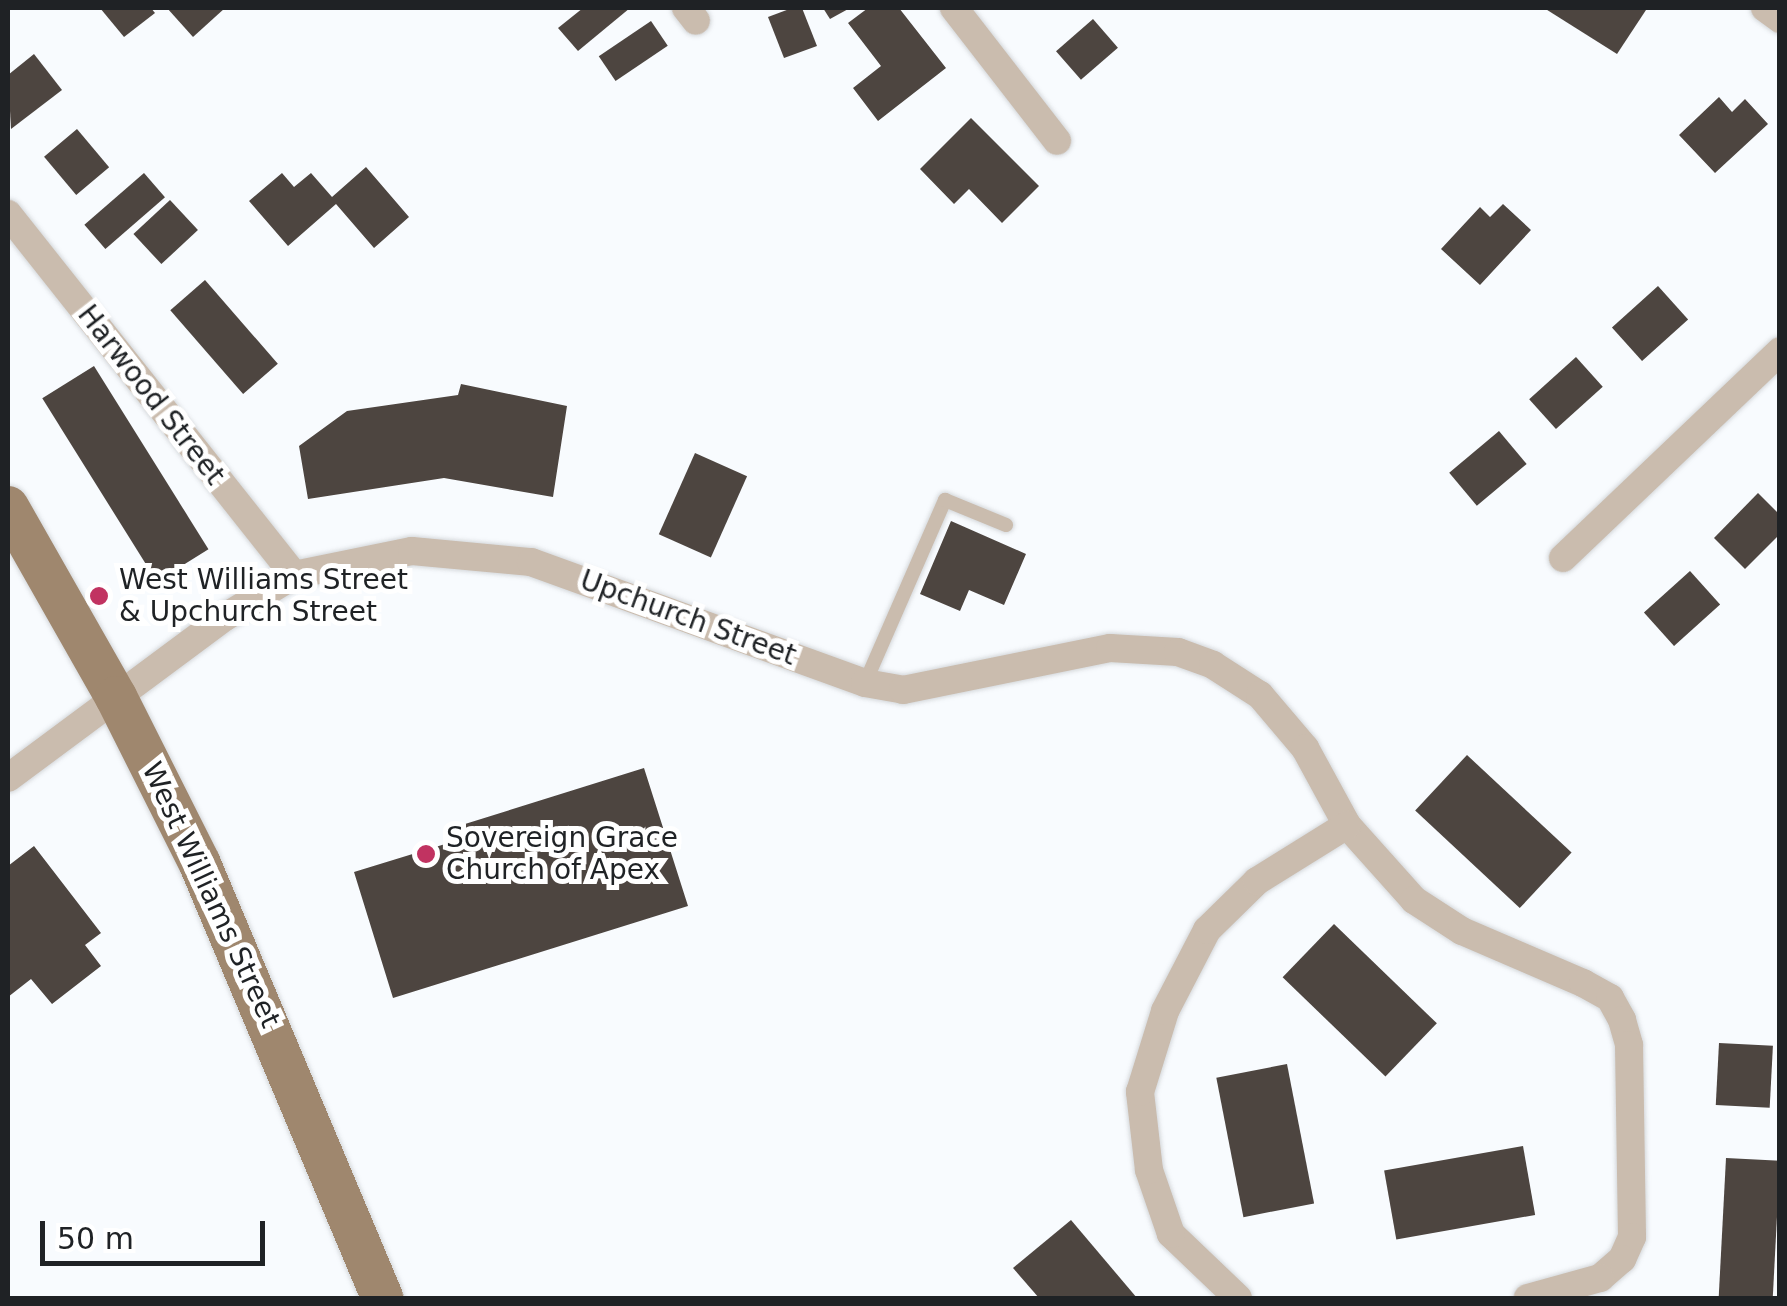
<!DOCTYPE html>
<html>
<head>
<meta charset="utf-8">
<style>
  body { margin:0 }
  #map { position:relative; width:1787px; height:1306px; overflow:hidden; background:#f8fbfe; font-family:"DejaVu Sans",sans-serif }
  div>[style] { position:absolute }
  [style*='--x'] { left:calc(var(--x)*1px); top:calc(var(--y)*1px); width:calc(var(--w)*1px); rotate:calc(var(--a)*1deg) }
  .building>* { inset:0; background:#4d4540; transform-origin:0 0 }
  .roads { filter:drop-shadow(0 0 2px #d5d8db) drop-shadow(0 0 2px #d5d8db) }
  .lane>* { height:14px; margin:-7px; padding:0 7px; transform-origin:7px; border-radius:7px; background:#cabcae }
  .street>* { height:28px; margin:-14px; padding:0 14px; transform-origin:14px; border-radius:14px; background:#cabcae }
  .primary>* { height:42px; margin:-21px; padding:0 21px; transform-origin:21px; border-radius:21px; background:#9f876e }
  .dots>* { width:28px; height:28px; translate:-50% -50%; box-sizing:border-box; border:5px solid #fff; border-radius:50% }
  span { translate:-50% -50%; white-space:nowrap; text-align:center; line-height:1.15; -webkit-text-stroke:10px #fff; paint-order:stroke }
  .street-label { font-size:28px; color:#1f2225 }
  .poi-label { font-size:28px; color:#1f2225 }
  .left { translate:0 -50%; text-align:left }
  .frame { position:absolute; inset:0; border:10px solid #1f2225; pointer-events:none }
  .scale { position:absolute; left:40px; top:1221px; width:225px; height:45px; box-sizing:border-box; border:5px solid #1f2225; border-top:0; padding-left:12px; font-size:30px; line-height:35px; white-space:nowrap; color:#1f2225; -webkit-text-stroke:8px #fff; paint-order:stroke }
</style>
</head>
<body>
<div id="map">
  <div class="building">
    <i style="clip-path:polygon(100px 8px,151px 8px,155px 13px,124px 37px)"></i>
    <i style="clip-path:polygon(167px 8px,225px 8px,193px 37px)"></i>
    <i style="clip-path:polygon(583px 8px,630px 8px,578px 51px,558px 28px)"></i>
    <i style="clip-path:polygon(792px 8px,802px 8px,817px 46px,784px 58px,768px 17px)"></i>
    <i style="clip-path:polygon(823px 8px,850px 8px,830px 19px)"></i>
    <i style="clip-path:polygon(868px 8px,899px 8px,946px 68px,878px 121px,853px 88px,881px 66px,848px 23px)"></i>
    <i style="clip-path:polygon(1544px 8px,1643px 8px,1646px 10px,1617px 54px)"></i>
    <i style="left:1093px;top:19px;width:38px;height:49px;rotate:49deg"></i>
    <i style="left:651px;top:21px;width:30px;height:63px;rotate:56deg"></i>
    <i style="clip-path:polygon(34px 54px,62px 90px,11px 129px,8px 75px)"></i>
    <i style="clip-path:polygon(1719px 97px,1732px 112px,1745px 99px,1768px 124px,1715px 173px,1679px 135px)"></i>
    <i style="clip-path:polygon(971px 118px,1039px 186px,1002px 223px,969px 189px,954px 204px,920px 169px)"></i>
    <i style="left:77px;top:129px;width:50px;height:43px;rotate:50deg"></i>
    <i style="clip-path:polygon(366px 167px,409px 217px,374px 248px,336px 204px,288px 246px,249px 201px,282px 173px,294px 187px,311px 173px,332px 197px)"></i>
    <i style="left:144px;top:173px;width:32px;height:79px;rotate:49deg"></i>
    <i style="left:170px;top:200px;width:41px;height:50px;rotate:47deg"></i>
    <i style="clip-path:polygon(1503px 204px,1531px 230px,1480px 285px,1441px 249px,1480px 207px,1490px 217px)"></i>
    <i style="left:205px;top:280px;width:111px;height:46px;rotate:49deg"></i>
    <i style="left:1658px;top:286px;width:45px;height:62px;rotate:48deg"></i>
    <i style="left:1576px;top:357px;width:40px;height:63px;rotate:48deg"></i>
    <i style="left:94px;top:366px;width:216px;height:61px;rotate:58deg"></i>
    <i style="clip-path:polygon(461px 384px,567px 406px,553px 497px,444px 478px,308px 499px,299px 446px,347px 411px,458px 395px)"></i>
    <i style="left:1499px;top:431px;width:43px;height:65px;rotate:50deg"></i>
    <i style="left:695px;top:453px;width:57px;height:89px;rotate:24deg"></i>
    <i style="clip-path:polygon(1758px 493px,1780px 515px,1780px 534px,1745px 569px,1714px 538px)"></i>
    <i style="clip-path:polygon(951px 521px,1026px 554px,1004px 605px,969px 590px,960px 611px,920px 594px)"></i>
    <i style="left:1690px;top:571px;width:45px;height:62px;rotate:48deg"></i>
    <i style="left:1467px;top:755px;width:143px;height:76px;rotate:43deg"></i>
    <i style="clip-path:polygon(644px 768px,688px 906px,393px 998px,354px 872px,468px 837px,465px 824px)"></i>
    <i style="clip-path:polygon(34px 846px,101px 933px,85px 945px,101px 966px,52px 1004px,31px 979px,8px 997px,8px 866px)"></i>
    <i style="left:1334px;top:924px;width:143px;height:74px;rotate:44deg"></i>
    <i style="left:1719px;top:1043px;width:54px;height:62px;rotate:3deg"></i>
    <i style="left:1287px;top:1064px;width:142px;height:72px;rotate:79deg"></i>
    <i style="left:1523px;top:1146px;width:70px;height:141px;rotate:80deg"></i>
    <i style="left:1726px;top:1158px;width:54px;height:140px;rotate:3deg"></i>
    <i style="clip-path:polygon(1071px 1220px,1137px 1298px,1039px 1298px,1013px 1268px)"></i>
  </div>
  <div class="roads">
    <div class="lane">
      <i style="--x:865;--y:683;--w:200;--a:-66.4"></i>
      <i style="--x:945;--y:500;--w:66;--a:22.3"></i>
    </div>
    <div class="street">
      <i style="--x:686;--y:8;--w:16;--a:52"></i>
      <i style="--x:954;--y:8;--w:168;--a:52.2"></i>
      <i style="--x:1765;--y:8;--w:19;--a:36"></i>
      <i style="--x:8;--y:214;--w:461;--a:51.6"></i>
      <i style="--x:1563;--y:558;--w:300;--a:-43.6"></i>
      <i style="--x:8;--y:778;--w:270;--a:-36.6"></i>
      <i style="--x:225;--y:617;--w:81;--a:-31.3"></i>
      <i style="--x:294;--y:575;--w:120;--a:-11.5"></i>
      <i style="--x:412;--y:551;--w:120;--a:5.3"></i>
      <i style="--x:531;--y:562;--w:355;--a:19.9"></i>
      <i style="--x:865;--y:683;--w:39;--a:10"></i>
      <i style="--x:903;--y:690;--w:211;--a:-11.5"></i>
      <i style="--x:1110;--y:648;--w:68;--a:3.4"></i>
      <i style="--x:1178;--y:652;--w:37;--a:20"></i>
      <i style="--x:1213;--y:665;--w:56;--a:32.6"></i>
      <i style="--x:1260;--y:695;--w:70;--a:49.7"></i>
      <i style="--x:1305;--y:748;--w:88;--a:61.4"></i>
      <i style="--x:1347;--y:825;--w:101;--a:48.2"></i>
      <i style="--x:1414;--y:900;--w:57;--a:32.9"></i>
      <i style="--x:1462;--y:931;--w:132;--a:23.3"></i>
      <i style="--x:1583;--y:983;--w:31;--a:29"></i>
      <i style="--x:1610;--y:998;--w:25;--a:61"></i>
      <i style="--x:1622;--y:1020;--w:26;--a:74"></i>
      <i style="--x:1629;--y:1045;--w:192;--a:89.1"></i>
      <i style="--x:1632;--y:1237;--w:24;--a:114"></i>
      <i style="--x:1622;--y:1259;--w:29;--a:139"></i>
      <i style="--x:1600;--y:1278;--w:75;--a:164.5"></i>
      <i style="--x:1238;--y:1298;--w:93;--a:-136.3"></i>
      <i style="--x:1171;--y:1234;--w:68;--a:-109"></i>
      <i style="--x:1149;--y:1170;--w:79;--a:-96.6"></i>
      <i style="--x:1140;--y:1092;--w:85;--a:-72.8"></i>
      <i style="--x:1165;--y:1011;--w:91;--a:-62.6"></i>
      <i style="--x:1207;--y:930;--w:70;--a:-44.4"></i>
      <i style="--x:1257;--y:881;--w:106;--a:-31.9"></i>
    </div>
    <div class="primary">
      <i style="--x:8;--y:507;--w:219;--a:60.4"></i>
      <i style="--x:116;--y:697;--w:187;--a:63.3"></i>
      <i style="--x:200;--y:864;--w:471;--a:67.2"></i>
    </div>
  </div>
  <div class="dots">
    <i style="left:99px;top:596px;background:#c13361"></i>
    <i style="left:426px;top:854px;background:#c13361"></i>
  </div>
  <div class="street-label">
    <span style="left:151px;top:395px;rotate:52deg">Harwood Street</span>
    <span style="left:688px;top:618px;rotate:20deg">Upchurch Street</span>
    <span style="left:211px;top:895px;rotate:65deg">West Williams Street</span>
  </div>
  <div class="poi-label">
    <span class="left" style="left:119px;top:596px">West Williams Street<br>&amp; Upchurch Street</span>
    <span class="left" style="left:446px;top:854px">Sovereign Grace<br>Church of Apex</span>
  </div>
  <div class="frame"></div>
  <div class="scale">50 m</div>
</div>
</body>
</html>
